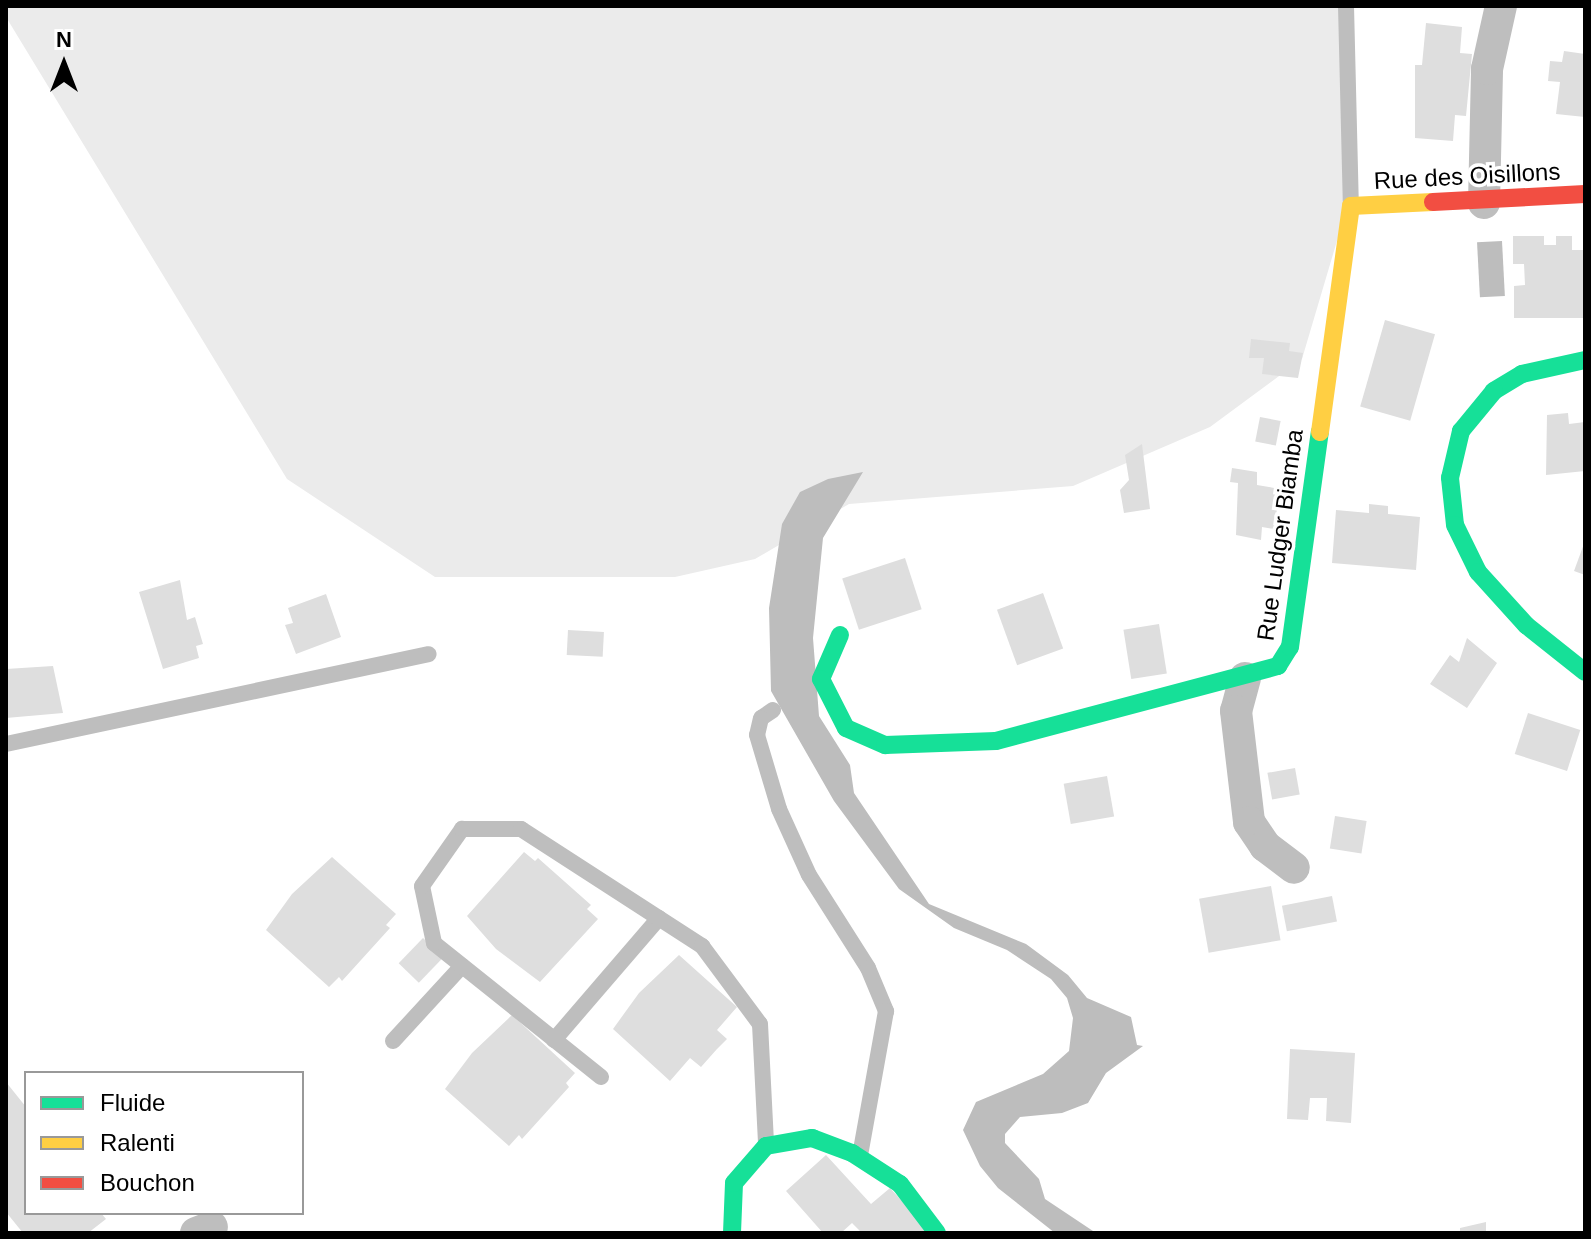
<!DOCTYPE html>
<html>
<head>
<meta charset="utf-8">
<style>
  body { margin:0 }
  #map { position:relative; width:1591px; height:1239px; overflow:hidden; background:#fff; font-family:Helvetica,sans-serif }
  div>[style] { position:absolute }
  [style*='--x'] { left:calc(var(--x)*1px); top:calc(var(--y)*1px); width:calc(var(--w)*1px); rotate:calc(var(--a)*1deg) }
  .green>* { inset:0; background:#ebebeb }
  .water>* { inset:0; background:#bdbdbd; transform-origin:0 0 }
  .building>* { inset:0; background:#dedede; transform-origin:0 0 }
  .lane>* { height:16px; margin:-8px; padding:0 8px; transform-origin:8px; border-radius:8px; background:#bebebe }
  .street>* { height:32px; margin:-16px; padding:0 16px; transform-origin:16px; border-radius:16px; background:#bebebe }
  .fast>* { height:18px; margin:-9px; padding:0 9px; transform-origin:9px; border-radius:9px; background:#16e098 }
  .slow>* { height:18px; margin:-9px; padding:0 9px; transform-origin:9px; border-radius:9px; background:#ffcf43 }
  .jam>* { height:18px; margin:-9px; padding:0 9px; transform-origin:9px; border-radius:9px; background:#f24e42 }
  span { translate:-50% -50%; white-space:nowrap; text-align:center; line-height:1.15; -webkit-text-stroke:7px #fff; paint-order:stroke }
  .street-label { font-size:24px; color:#000 }
  .frame { position:absolute; inset:0; border:8px solid #000; pointer-events:none }
  .legend { position:absolute; left:24px; top:1071px; width:280px; height:144px; box-sizing:border-box; background:#fff; border:2px solid #999; margin:0; padding:10px 14px; list-style:none; font-size:24px; color:#000 }
  .legend li { display:flex; align-items:center; gap:16px; height:40px }
  .legend b { width:40px; border:2px solid #999 }
  .north { position:absolute; left:24px; top:24px; width:80px; height:80px; -webkit-text-stroke:6px #fff; paint-order:stroke; rotate:0deg; font-size:22px; font-weight:700; line-height:32px; text-align:center; color:#000 }
  .north::after { content:''; display:block; margin:auto; width:28px; height:36px; background:#000; clip-path:polygon(50% 0,100% 100%,50% 72%,0 100%) }
</style>
</head>
<body>
<div id="map">
  <div class="green">
    <i style="clip-path:polygon(6px 6px,1345px 6px,1347px 207px,1302px 359px,1210px 427px,1073px 486px,849px 504px,755px 559px,675px 577px,435px 577px,287px 479px,6px 17px)"></i>
  </div>
  <div class="water">
    <i style="left:1502px;top:241px;width:55px;height:25px;rotate:87deg"></i>
    <i style="clip-path:polygon(863px 472px,823px 538px,813px 638px,819px 716px,850px 765px,854px 793px,929px 904px,1026px 944px,1068px 975px,1087px 998px,1131px 1017px,1137px 1045px,1143px 1046px,1106px 1073px,1088px 1103px,1062px 1113px,1020px 1117px,1005px 1134px,1005px 1143px,1039px 1179px,1045px 1199px,1096px 1233px,1055px 1233px,998px 1188px,980px 1166px,963px 1130px,976px 1102px,1043px 1074px,1069px 1051px,1073px 1018px,1067px 998px,1051px 979px,1007px 950px,954px 928px,899px 889px,834px 801px,771px 691px,769px 608px,782px 524px,800px 492px,828px 479px)"></i>
  </div>
  <div class="building">
    <i style="clip-path:polygon(1426px 23px,1462px 27px,1460px 53px,1472px 54px,1466px 116px,1455px 115px,1453px 141px,1415px 138px,1415px 65px,1422px 65px)"></i>
    <i style="clip-path:polygon(1564px 51px,1585px 54px,1585px 117px,1556px 114px,1560px 82px,1548px 81px,1550px 61px,1562px 62px)"></i>
    <i style="clip-path:polygon(1513px 236px,1544px 236px,1544px 245px,1556px 245px,1556px 236px,1572px 236px,1572px 250px,1585px 250px,1584px 318px,1514px 318px,1514px 286px,1525px 285px,1524px 264px,1513px 264px)"></i>
    <i style="left:1385px;top:320px;width:52px;height:90px;rotate:16deg"></i>
    <i style="clip-path:polygon(1251px 339px,1290px 343px,1289px 351px,1303px 353px,1298px 378px,1262px 374px,1264px 358px,1249px 358px)"></i>
    <i style="clip-path:polygon(1568px 413px,1569px 424px,1585px 422px,1585px 471px,1546px 475px,1547px 415px)"></i>
    <i style="left:1260px;top:417px;width:21px;height:25px;rotate:11deg"></i>
    <i style="clip-path:polygon(1142px 444px,1150px 509px,1124px 513px,1120px 490px,1129px 480px,1125px 455px)"></i>
    <i style="clip-path:polygon(1232px 468px,1257px 472px,1257px 485px,1280px 489px,1274px 529px,1262px 527px,1261px 540px,1236px 535px,1238px 483px,1230px 482px)"></i>
    <i style="clip-path:polygon(1369px 504px,1388px 506px,1388px 514px,1420px 517px,1416px 570px,1332px 563px,1336px 510px,1369px 513px)"></i>
    <i style="clip-path:polygon(1585px 541px,1585px 575px,1574px 571px)"></i>
    <i style="left:905px;top:558px;width:54px;height:66px;rotate:72deg"></i>
    <i style="clip-path:polygon(180px 580px,187px 620px,195px 617px,203px 644px,196px 646px,199px 658px,163px 669px,139px 592px)"></i>
    <i style="left:1043px;top:593px;width:59px;height:49px;rotate:70deg"></i>
    <i style="clip-path:polygon(326px 594px,341px 637px,296px 654px,285px 625px,293px 623px,288px 608px)"></i>
    <i style="left:1159px;top:624px;width:50px;height:36px;rotate:81deg"></i>
    <i style="left:568px;top:630px;width:36px;height:25px;rotate:3deg"></i>
    <i style="clip-path:polygon(1467px 638px,1497px 663px,1467px 708px,1430px 684px,1450px 655px,1459px 662px)"></i>
    <i style="clip-path:polygon(53px 666px,63px 713px,6px 718px,6px 669px)"></i>
    <i style="left:1528px;top:713px;width:55px;height:43px;rotate:18deg"></i>
    <i style="left:1295px;top:768px;width:27px;height:28px;rotate:80deg"></i>
    <i style="left:1107px;top:776px;width:41px;height:44px;rotate:80deg"></i>
    <i style="left:1335px;top:816px;width:32px;height:33px;rotate:9deg"></i>
    <i style="clip-path:polygon(524px 852px,535px 861px,538px 858px,591px 905px,587px 909px,598px 919px,540px 982px,496px 949px,467px 916px)"></i>
    <i style="clip-path:polygon(332px 857px,396px 914px,386px 925px,390px 928px,342px 981px,339px 977px,329px 987px,266px 930px,292px 894px)"></i>
    <i style="left:1271px;top:886px;width:55px;height:73px;rotate:80deg"></i>
    <i style="left:1332px;top:896px;width:26px;height:51px;rotate:79deg"></i>
    <i style="left:423px;top:938px;width:28px;height:35px;rotate:44deg"></i>
    <i style="clip-path:polygon(679px 955px,737px 1007px,717px 1030px,727px 1039px,717px 1049px,701px 1067px,690px 1058px,670px 1081px,613px 1029px,639px 993px)"></i>
    <i style="clip-path:polygon(512px 1015px,575px 1073px,566px 1083px,569px 1087px,522px 1139px,519px 1135px,509px 1146px,445px 1089px,472px 1053px)"></i>
    <i style="clip-path:polygon(1290px 1049px,1355px 1053px,1351px 1123px,1326px 1121px,1327px 1098px,1310px 1098px,1308px 1120px,1287px 1119px)"></i>
    <i style="clip-path:polygon(6px 1082px,26px 1107px,26px 1213px,101px 1213px,106px 1219px,88px 1233px,23px 1233px,6px 1212px)"></i>
    <i style="clip-path:polygon(826px 1155px,871px 1204px,890px 1188px,931px 1233px,862px 1233px,852px 1223px,841px 1233px,823px 1233px,786px 1191px)"></i>
    <i style="clip-path:polygon(1486px 1222px,1486px 1233px,1460px 1233px,1460px 1228px)"></i>
  </div>
  <div class="lane">
    <i style="--x:1346;--y:6;--w:198;--a:88.6"></i>
    <i style="--x:773;--y:710;--w:14;--a:146"></i>
    <i style="--x:761;--y:718;--w:17;--a:103"></i>
    <i style="--x:757;--y:735;--w:77;--a:73.4"></i>
    <i style="--x:779;--y:809;--w:72;--a:65.6"></i>
    <i style="--x:809;--y:875;--w:110;--a:57.6"></i>
    <i style="--x:868;--y:968;--w:47;--a:67.3"></i>
    <i style="--x:886;--y:1011;--w:147;--a:100.2"></i>
    <i style="--x:6;--y:744;--w:432;--a:-12"></i>
    <i style="--x:554;--y:1040;--w:161;--a:-49.3"></i>
    <i style="--x:393;--y:1041;--w:102;--a:-47.4"></i>
    <i style="--x:601;--y:1077;--w:214;--a:-141.3"></i>
    <i style="--x:434;--y:943;--w:58;--a:-101.9"></i>
    <i style="--x:422;--y:886;--w:70;--a:-54.9"></i>
    <i style="--x:462;--y:829;--w:59;--a:0"></i>
    <i style="--x:521;--y:829;--w:216;--a:32.9"></i>
    <i style="--x:702;--y:946;--w:97;--a:53.4"></i>
    <i style="--x:760;--y:1024;--w:120;--a:87.1"></i>
  </div>
  <div class="street">
    <i style="--x:1484;--y:203;--w:134;--a:-88.7"></i>
    <i style="--x:1487;--y:69;--w:65;--a:-77.5"></i>
    <i style="--x:1245;--y:678;--w:34;--a:105"></i>
    <i style="--x:1236;--y:711;--w:112;--a:83.3"></i>
    <i style="--x:1249;--y:822;--w:29;--a:56"></i>
    <i style="--x:1265;--y:846;--w:36;--a:37"></i>
    <i style="--x:196;--y:1233;--w:17;--a:-21"></i>
  </div>
  <div class="fast">
    <i style="--x:1585;--y:360;--w:65;--a:167.5"></i>
    <i style="--x:1522;--y:374;--w:33;--a:149"></i>
    <i style="--x:1494;--y:391;--w:52;--a:129.5"></i>
    <i style="--x:1461;--y:431;--w:48;--a:103.2"></i>
    <i style="--x:1450;--y:478;--w:47;--a:83.9"></i>
    <i style="--x:1455;--y:525;--w:52;--a:63.9"></i>
    <i style="--x:1478;--y:572;--w:72;--a:47.8"></i>
    <i style="--x:1526;--y:625;--w:75;--a:38.5"></i>
    <i style="--x:840;--y:635;--w:48;--a:113.4"></i>
    <i style="--x:821;--y:679;--w:55;--a:63"></i>
    <i style="--x:846;--y:728;--w:43;--a:23.6"></i>
    <i style="--x:885;--y:745;--w:111;--a:-2.1"></i>
    <i style="--x:996;--y:741;--w:292;--a:-14.9"></i>
    <i style="--x:1278;--y:666;--w:22;--a:-58"></i>
    <i style="--x:1290;--y:647;--w:217;--a:-82.1"></i>
    <i style="--x:732;--y:1233;--w:50;--a:-87.7"></i>
    <i style="--x:734;--y:1183;--w:49;--a:-49.1"></i>
    <i style="--x:766;--y:1146;--w:47;--a:-9.9"></i>
    <i style="--x:812;--y:1138;--w:43;--a:20.6"></i>
    <i style="--x:852;--y:1153;--w:57;--a:32.9"></i>
    <i style="--x:900;--y:1184;--w:61;--a:52.9"></i>
  </div>
  <div class="slow">
    <i style="--x:1320;--y:432;--w:228;--a:-82.2"></i>
    <i style="--x:1351;--y:206;--w:82;--a:-2.8"></i>
  </div>
  <div class="jam">
    <i style="--x:1433;--y:202;--w:152;--a:-3"></i>
  </div>
  <div class="street-label">
    <span style="left:1467px;top:176px;rotate:-3deg">Rue des Oisillons</span>
    <span style="left:1280px;top:535px;rotate:-82deg">Rue Ludger Biamba</span>
  </div>
  <div class="frame"></div>
  <ul class="legend">
  <li><b style="height:10px;background:#16e098"></b>Fluide</li>
  <li><b style="height:10px;background:#ffcf43"></b>Ralenti</li>
  <li><b style="height:10px;background:#f24e42"></b>Bouchon</li>
  </ul>
  <div class="north">N</div>
</div>
</body>
</html>
